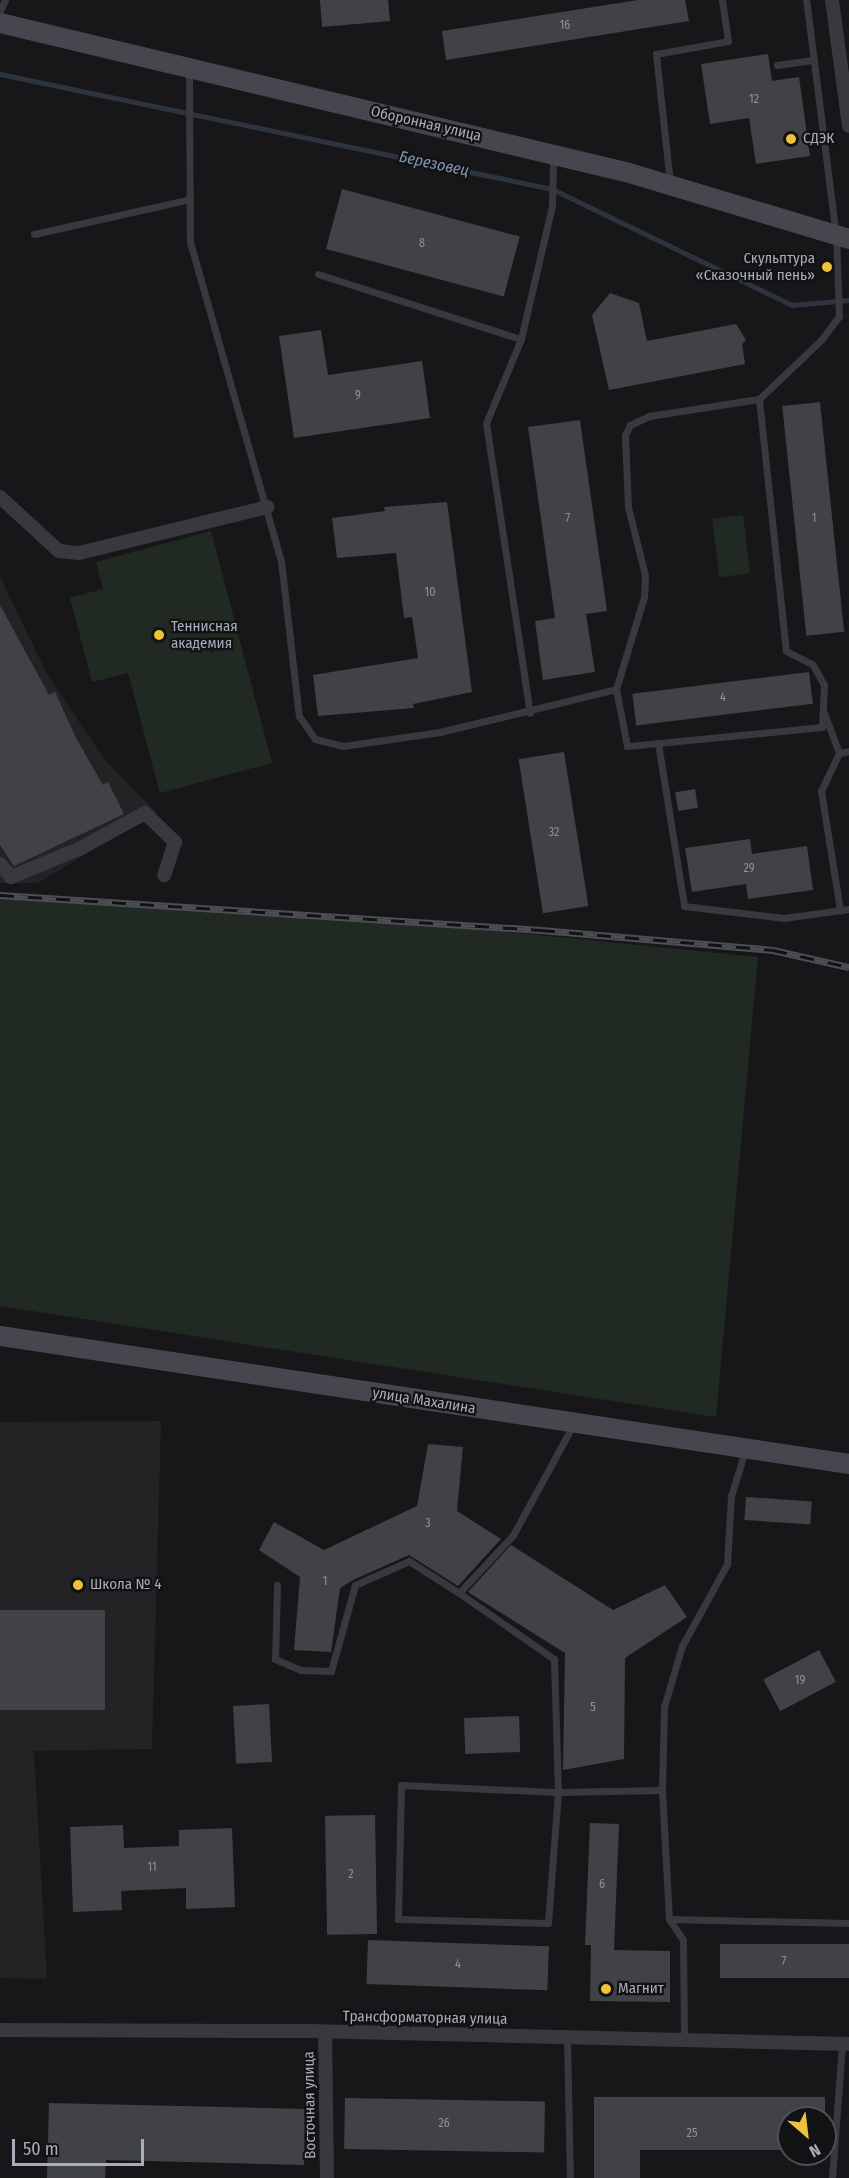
<!DOCTYPE html>
<html>
<head>
<meta charset="utf-8">
<style>
  body { margin:0 }
  #map { position:relative; width:849px; height:2178px; overflow:hidden; background:#171719; font-family:"Fira Sans Condensed",sans-serif }
  div>[style] { position:absolute }
  [style*='--x'] { left:calc(var(--x)*1px); top:calc(var(--y)*1px); width:calc(var(--w)*1px); rotate:calc(var(--a)*1deg) }
  .built>* { inset:0; background:#232326 }
  .green>* { inset:0; background:#212923; transform-origin:0 0 }
  .stream>* { height:5px; margin:-2.5px; padding:0 2.5px; transform-origin:2.5px; border-radius:2.5px; background:#2d343d }
  .building>* { inset:0; background:#414246; transform-origin:0 0 }
  .lane>* { height:7px; margin:-3.5px; padding:0 3.5px; transform-origin:3.5px; border-radius:3.5px; background:#38383e }
  .street>* { height:14px; margin:-7px; padding:0 7px; transform-origin:7px; border-radius:7px; background:#38383e }
  .secondary>* { height:20px; margin:-10px; padding:0 10px; transform-origin:10px; border-radius:10px; background:#46474e }
  .rail>* { height:7px; margin-top:-3.5px; transform-origin:0; background:repeating-linear-gradient(90deg,#121214 0 14px,#4d4e55 0 28px); box-sizing:border-box; border-block:2px solid #4d4e55 }
  .dots>* { width:16px; height:16px; translate:-50% -50%; box-sizing:border-box; border:3px solid #121214; border-radius:50% }
  span { translate:-50% -50%; white-space:nowrap; text-align:center; line-height:1.15; -webkit-text-stroke:4.5px #121214; paint-order:stroke }
  .number-label { font-size:12px; color:#8f929c }
  .number-label span { -webkit-text-stroke-width:0 }
  .street-label { font-size:15px; color:#a9adb8 }
  .poi-label { font-size:15px; color:#a9adb8 }
  .left { translate:0 -50%; text-align:left }
  .right { translate:-100% -50%; text-align:right }
  .water-label { font-size:16px; color:#8197b2; font-style:italic }
  .north { position:absolute; left:777px; top:2106px; width:60px; height:60px; box-sizing:border-box; background:#121214; border:2px solid #4e5056; border-radius:50%; rotate:152deg; font-size:16px; font-weight:700; line-height:24px; text-align:center; color:#a9adb8 }
  .north::after { content:''; display:block; margin:auto; width:21px; height:27px; background:#eec23a; clip-path:polygon(50% 0,100% 100%,50% 72%,0 100%) }
  .scale { position:absolute; left:12px; top:2139px; width:132px; height:27px; box-sizing:border-box; border:3px solid #a9adb8; border-top:0; padding-left:8px; font-size:18px; line-height:21px; white-space:nowrap; color:#a9adb8; -webkit-text-stroke:4px #121214; paint-order:stroke }
</style>
</head>
<body>
<div id="map">
  <div class="built">
    <i style="clip-path:polygon(0 577px,48px 676px,105px 760px,156px 812px,38px 883px,0 883px)"></i>
    <i style="clip-path:polygon(161px 1421px,152px 1749px,34px 1751px,47px 1979px,0 1978px,0 1422px)"></i>
  </div>
  <div class="green">
    <i style="left:743px;top:515px;width:59px;height:31px;rotate:83deg"></i>
    <i style="clip-path:polygon(211px 531px,272px 763px,160px 793px,128px 673px,92px 682px,70px 598px,103px 589px,96px 562px)"></i>
    <i style="clip-path:polygon(0 895px,329px 914px,758px 957px,716px 1417px,0 1306px)"></i>
  </div>
  <div class="stream">
    <i style="--x:0;--y:74;--w:564;--a:11.77"></i>
    <i style="--x:552;--y:189;--w:267;--a:25.8"></i>
    <i style="--x:792;--y:305;--w:57;--a:-5"></i>
  </div>
  <div class="building">
    <i style="clip-path:polygon(320px 0,388px 0,390px 21px,322px 27px)"></i>
    <i style="clip-path:polygon(638px 0,685px 0,689px 21px,446px 60px,442px 31px)"></i>
    <i style="clip-path:polygon(768px 54px,772px 81px,799px 77px,810px 156px,756px 164px,749px 118px,710px 124px,701px 64px)"></i>
    <i style="left:342px;top:189px;width:184px;height:62px;rotate:15deg"></i>
    <i style="clip-path:polygon(610px 293px,639px 303px,647px 341px,736px 324px,746px 340px,742px 344px,745px 364px,609px 390px,592px 315px)"></i>
    <i style="clip-path:polygon(321px 330px,328px 375px,422px 361px,430px 418px,294px 438px,279px 336px)"></i>
    <i style="left:820px;top:402px;width:231px;height:38px;rotate:84deg"></i>
    <i style="clip-path:polygon(580px 420px,607px 611px,586px 614px,595px 672px,543px 680px,535px 621px,555px 618px,528px 427px)"></i>
    <i style="clip-path:polygon(447px 502px,472px 692px,413px 704px,414px 708px,318px 716px,313px 675px,418px 658px,412px 617px,404px 618px,396px 553px,337px 558px,332px 518px,385px 511px,384px 507px)"></i>
    <i style="clip-path:polygon(0 605px,49px 695px,55px 692px,76px 738px,103px 785px,108px 782px,124px 814px,14px 866px,0 845px)"></i>
    <i style="left:809px;top:672px;width:32px;height:178px;rotate:83deg"></i>
    <i style="left:564px;top:752px;width:156px;height:46px;rotate:81deg"></i>
    <i style="left:695px;top:789px;width:19px;height:20px;rotate:81deg"></i>
    <i style="clip-path:polygon(750px 839px,752px 854px,807px 846px,813px 890px,748px 899px,746px 884px,692px 892px,685px 848px)"></i>
    <i style="clip-path:polygon(428px 1444px,463px 1447px,457px 1511px,501px 1539px,458px 1586px,409px 1555px,353px 1580px,340px 1588px,331px 1652px,294px 1650px,300px 1577px,259px 1550px,274px 1522px,324px 1550px,417px 1506px)"></i>
    <i style="left:746px;top:1497px;width:66px;height:23px;rotate:4deg"></i>
    <i style="clip-path:polygon(511px 1545px,613px 1610px,665px 1585px,687px 1617px,625px 1658px,624px 1759px,563px 1770px,565px 1653px,468px 1592px)"></i>
    <i style="left:0;top:1610px;width:105px;height:100px"></i>
    <i style="left:819px;top:1650px;width:36px;height:63px;rotate:62deg"></i>
    <i style="left:269px;top:1704px;width:58px;height:36px;rotate:87deg"></i>
    <i style="left:519px;top:1716px;width:36px;height:55px;rotate:88deg"></i>
    <i style="left:375px;top:1815px;width:119px;height:50px;rotate:89deg"></i>
    <i style="clip-path:polygon(590px 1823px,619px 1824px,614px 1950px,670px 1951px,670px 2002px,590px 2001px,591px 1945px,585px 1945px)"></i>
    <i style="clip-path:polygon(123px 1825px,124px 1848px,179px 1846px,179px 1830px,232px 1828px,235px 1907px,186px 1909px,186px 1888px,121px 1891px,122px 1910px,73px 1912px,70px 1827px)"></i>
    <i style="left:368px;top:1940px;width:181px;height:44px;rotate:2deg"></i>
    <i style="left:849px;top:1944px;width:34px;height:129px;rotate:90deg"></i>
    <i style="clip-path:polygon(594px 2097px,825px 2097px,825px 2118px,789px 2118px,789px 2150px,640px 2150px,640px 2178px,594px 2178px)"></i>
    <i style="left:345px;top:2098px;width:200px;height:51px;rotate:1deg"></i>
    <i style="clip-path:polygon(49px 2103px,305px 2109px,304px 2165px,106px 2160px,105px 2178px,47px 2178px)"></i>
  </div>
  <div class="lane">
    <i style="--x:0;--y:11;--w:12;--a:-66"></i>
    <i style="--x:777;--y:65;--w:36;--a:-8"></i>
    <i style="--x:189;--y:70;--w:172;--a:89.7"></i>
    <i style="--x:190;--y:242;--w:332;--a:74.1"></i>
    <i style="--x:281;--y:561;--w:156;--a:83.4"></i>
    <i style="--x:299;--y:716;--w:28;--a:55"></i>
    <i style="--x:315;--y:739;--w:29;--a:14"></i>
    <i style="--x:343;--y:746;--w:98;--a:-8.2"></i>
    <i style="--x:440;--y:732;--w:181;--a:-13.7"></i>
    <i style="--x:670;--y:183;--w:130;--a:-96.2"></i>
    <i style="--x:656;--y:54;--w:73;--a:-10.2"></i>
    <i style="--x:728;--y:41;--w:41;--a:-98.3"></i>
    <i style="--x:34;--y:234;--w:160;--a:-12.6"></i>
    <i style="--x:318;--y:274;--w:213;--a:17.8"></i>
    <i style="--x:521;--y:339;--w:137;--a:-76.9"></i>
    <i style="--x:552;--y:206;--w:40;--a:-88.6"></i>
    <i style="--x:521;--y:339;--w:91;--a:112.6"></i>
    <i style="--x:486;--y:423;--w:293;--a:81.4"></i>
    <i style="--x:759;--y:399;--w:253;--a:83.9"></i>
    <i style="--x:786;--y:651;--w:30;--a:27"></i>
    <i style="--x:813;--y:665;--w:23;--a:61"></i>
    <i style="--x:824;--y:685;--w:42;--a:92.7"></i>
    <i style="--x:822;--y:727;--w:196;--a:174.4"></i>
    <i style="--x:627;--y:746;--w:58;--a:-100.9"></i>
    <i style="--x:616;--y:689;--w:96;--a:-73.1"></i>
    <i style="--x:644;--y:597;--w:22;--a:-87"></i>
    <i style="--x:645;--y:575;--w:70;--a:-104"></i>
    <i style="--x:628;--y:507;--w:72;--a:-92.4"></i>
    <i style="--x:625;--y:435;--w:11;--a:-63"></i>
    <i style="--x:630;--y:425;--w:21;--a:-25"></i>
    <i style="--x:649;--y:416;--w:111;--a:-8.8"></i>
    <i style="--x:759;--y:399;--w:86;--a:-43.6"></i>
    <i style="--x:821;--y:340;--w:30;--a:-53"></i>
    <i style="--x:839;--y:316;--w:80;--a:-92.1"></i>
    <i style="--x:836;--y:236;--w:238;--a:-97.2"></i>
    <i style="--x:824;--y:713;--w:43;--a:69.4"></i>
    <i style="--x:839;--y:753;--w:10;--a:-11"></i>
    <i style="--x:658;--y:743;--w:165;--a:80.9"></i>
    <i style="--x:684;--y:906;--w:101;--a:6.8"></i>
    <i style="--x:784;--y:918;--w:66;--a:-7.9"></i>
    <i style="--x:839;--y:753;--w:42;--a:115.3"></i>
    <i style="--x:821;--y:791;--w:121;--a:80.9"></i>
    <i style="--x:277;--y:1585;--w:74;--a:91.5"></i>
    <i style="--x:275;--y:1659;--w:28;--a:23"></i>
    <i style="--x:301;--y:1670;--w:30;--a:2"></i>
    <i style="--x:331;--y:1671;--w:89;--a:-74.4"></i>
    <i style="--x:355;--y:1585;--w:59;--a:-24"></i>
    <i style="--x:409;--y:1561;--w:59;--a:32.6"></i>
    <i style="--x:459;--y:1593;--w:79;--a:-47"></i>
    <i style="--x:513;--y:1535;--w:125;--a:-61.4"></i>
    <i style="--x:459;--y:1593;--w:116;--a:34.8"></i>
    <i style="--x:554;--y:1659;--w:133;--a:88.3"></i>
    <i style="--x:558;--y:1792;--w:104;--a:-1.1"></i>
    <i style="--x:662;--y:1790;--w:83;--a:-88.6"></i>
    <i style="--x:664;--y:1707;--w:64;--a:-73.6"></i>
    <i style="--x:682;--y:1646;--w:94;--a:-61.2"></i>
    <i style="--x:727;--y:1564;--w:68;--a:-86.6"></i>
    <i style="--x:731;--y:1496;--w:47;--a:-72.7"></i>
    <i style="--x:401;--y:1785;--w:157;--a:2.6"></i>
    <i style="--x:558;--y:1792;--w:131;--a:94.4"></i>
    <i style="--x:548;--y:1923;--w:150;--a:-178.5"></i>
    <i style="--x:398;--y:1919;--w:134;--a:-88.7"></i>
    <i style="--x:662;--y:1790;--w:129;--a:86.9"></i>
    <i style="--x:669;--y:1919;--w:25;--a:56"></i>
    <i style="--x:683;--y:1940;--w:100;--a:89.4"></i>
    <i style="--x:669;--y:1919;--w:180;--a:1.3"></i>
    <i style="--x:567;--y:2038;--w:140;--a:88.8"></i>
    <i style="--x:832;--y:2178;--w:134;--a:-85.7"></i>
  </div>
  <div class="street">
    <i style="--x:832;--y:0;--w:127;--a:82.3"></i>
    <i style="--x:0;--y:497;--w:80;--a:42.5"></i>
    <i style="--x:59;--y:551;--w:20;--a:6"></i>
    <i style="--x:79;--y:553;--w:194;--a:-13.7"></i>
    <i style="--x:0;--y:864;--w:17;--a:50"></i>
    <i style="--x:11;--y:877;--w:74;--a:-22.4"></i>
    <i style="--x:79;--y:849;--w:75;--a:-28.6"></i>
    <i style="--x:145;--y:813;--w:42;--a:44"></i>
    <i style="--x:175;--y:842;--w:35;--a:108"></i>
    <i style="--x:0;--y:2030;--w:309;--a:0.2"></i>
    <i style="--x:309;--y:2031;--w:540;--a:1.38"></i>
    <i style="--x:325;--y:2032;--w:146;--a:89.2"></i>
  </div>
  <div class="secondary">
    <i style="--x:0;--y:23;--w:643;--a:13.39"></i>
    <i style="--x:626;--y:172;--w:233;--a:16.7"></i>
    <i style="--x:0;--y:1336;--w:859;--a:8.57"></i>
  </div>
  <div class="rail">
    <i style="--x:0;--y:895;--w:542;--a:3.7"></i>
    <i style="--x:541;--y:930;--w:233;--a:4.9"></i>
    <i style="--x:773;--y:950;--w:78;--a:12.6"></i>
  </div>
  <div class="dots">
    <i style="left:791px;top:139px;background:#eec23a"></i>
    <i style="left:827px;top:267px;background:#eec23a"></i>
    <i style="left:159px;top:635px;background:#eec23a"></i>
    <i style="left:78px;top:1585px;background:#eec23a"></i>
    <i style="left:606px;top:1989px;background:#eec23a"></i>
  </div>
  <div class="number-label">
    <span style="left:565px;top:26px">16</span>
    <span style="left:754px;top:100px">12</span>
    <span style="left:422px;top:244px">8</span>
    <span style="left:358px;top:396px">9</span>
    <span style="left:568px;top:519px">7</span>
    <span style="left:814px;top:519px">1</span>
    <span style="left:430px;top:593px">10</span>
    <span style="left:723px;top:698px">4</span>
    <span style="left:554px;top:833px">32</span>
    <span style="left:749px;top:869px">29</span>
    <span style="left:428px;top:1524px">3</span>
    <span style="left:325px;top:1582px">1</span>
    <span style="left:800px;top:1681px">19</span>
    <span style="left:593px;top:1708px">5</span>
    <span style="left:152px;top:1868px">11</span>
    <span style="left:351px;top:1875px">2</span>
    <span style="left:602px;top:1885px">6</span>
    <span style="left:784px;top:1962px">7</span>
    <span style="left:458px;top:1965px">4</span>
    <span style="left:444px;top:2124px">26</span>
    <span style="left:692px;top:2134px">25</span>
  </div>
  <div class="street-label">
    <span style="left:426px;top:124px;rotate:13deg">Оборонная улица</span>
    <span style="left:424px;top:1401px;rotate:9deg">улица Махалина</span>
    <span style="left:425px;top:2018px;rotate:1deg">Трансформаторная улица</span>
    <span style="left:310px;top:2105px;rotate:-91deg">Восточная улица</span>
  </div>
  <div class="poi-label">
    <span class="left" style="left:803px;top:139px">СДЭК</span>
    <span class="right" style="left:815px;top:267px">Скульптура<br>«Сказочный пень»</span>
    <span class="left" style="left:171px;top:635px">Теннисная<br>академия</span>
    <span class="left" style="left:90px;top:1585px">Школа № 4</span>
    <span class="left" style="left:618px;top:1989px">Магнит</span>
  </div>
  <div class="water-label">
    <span style="left:434px;top:164px;rotate:12deg">Березовец</span>
  </div>
  <div class="north">N</div>
  <div class="scale">50 m</div>
</div>
</body>
</html>
